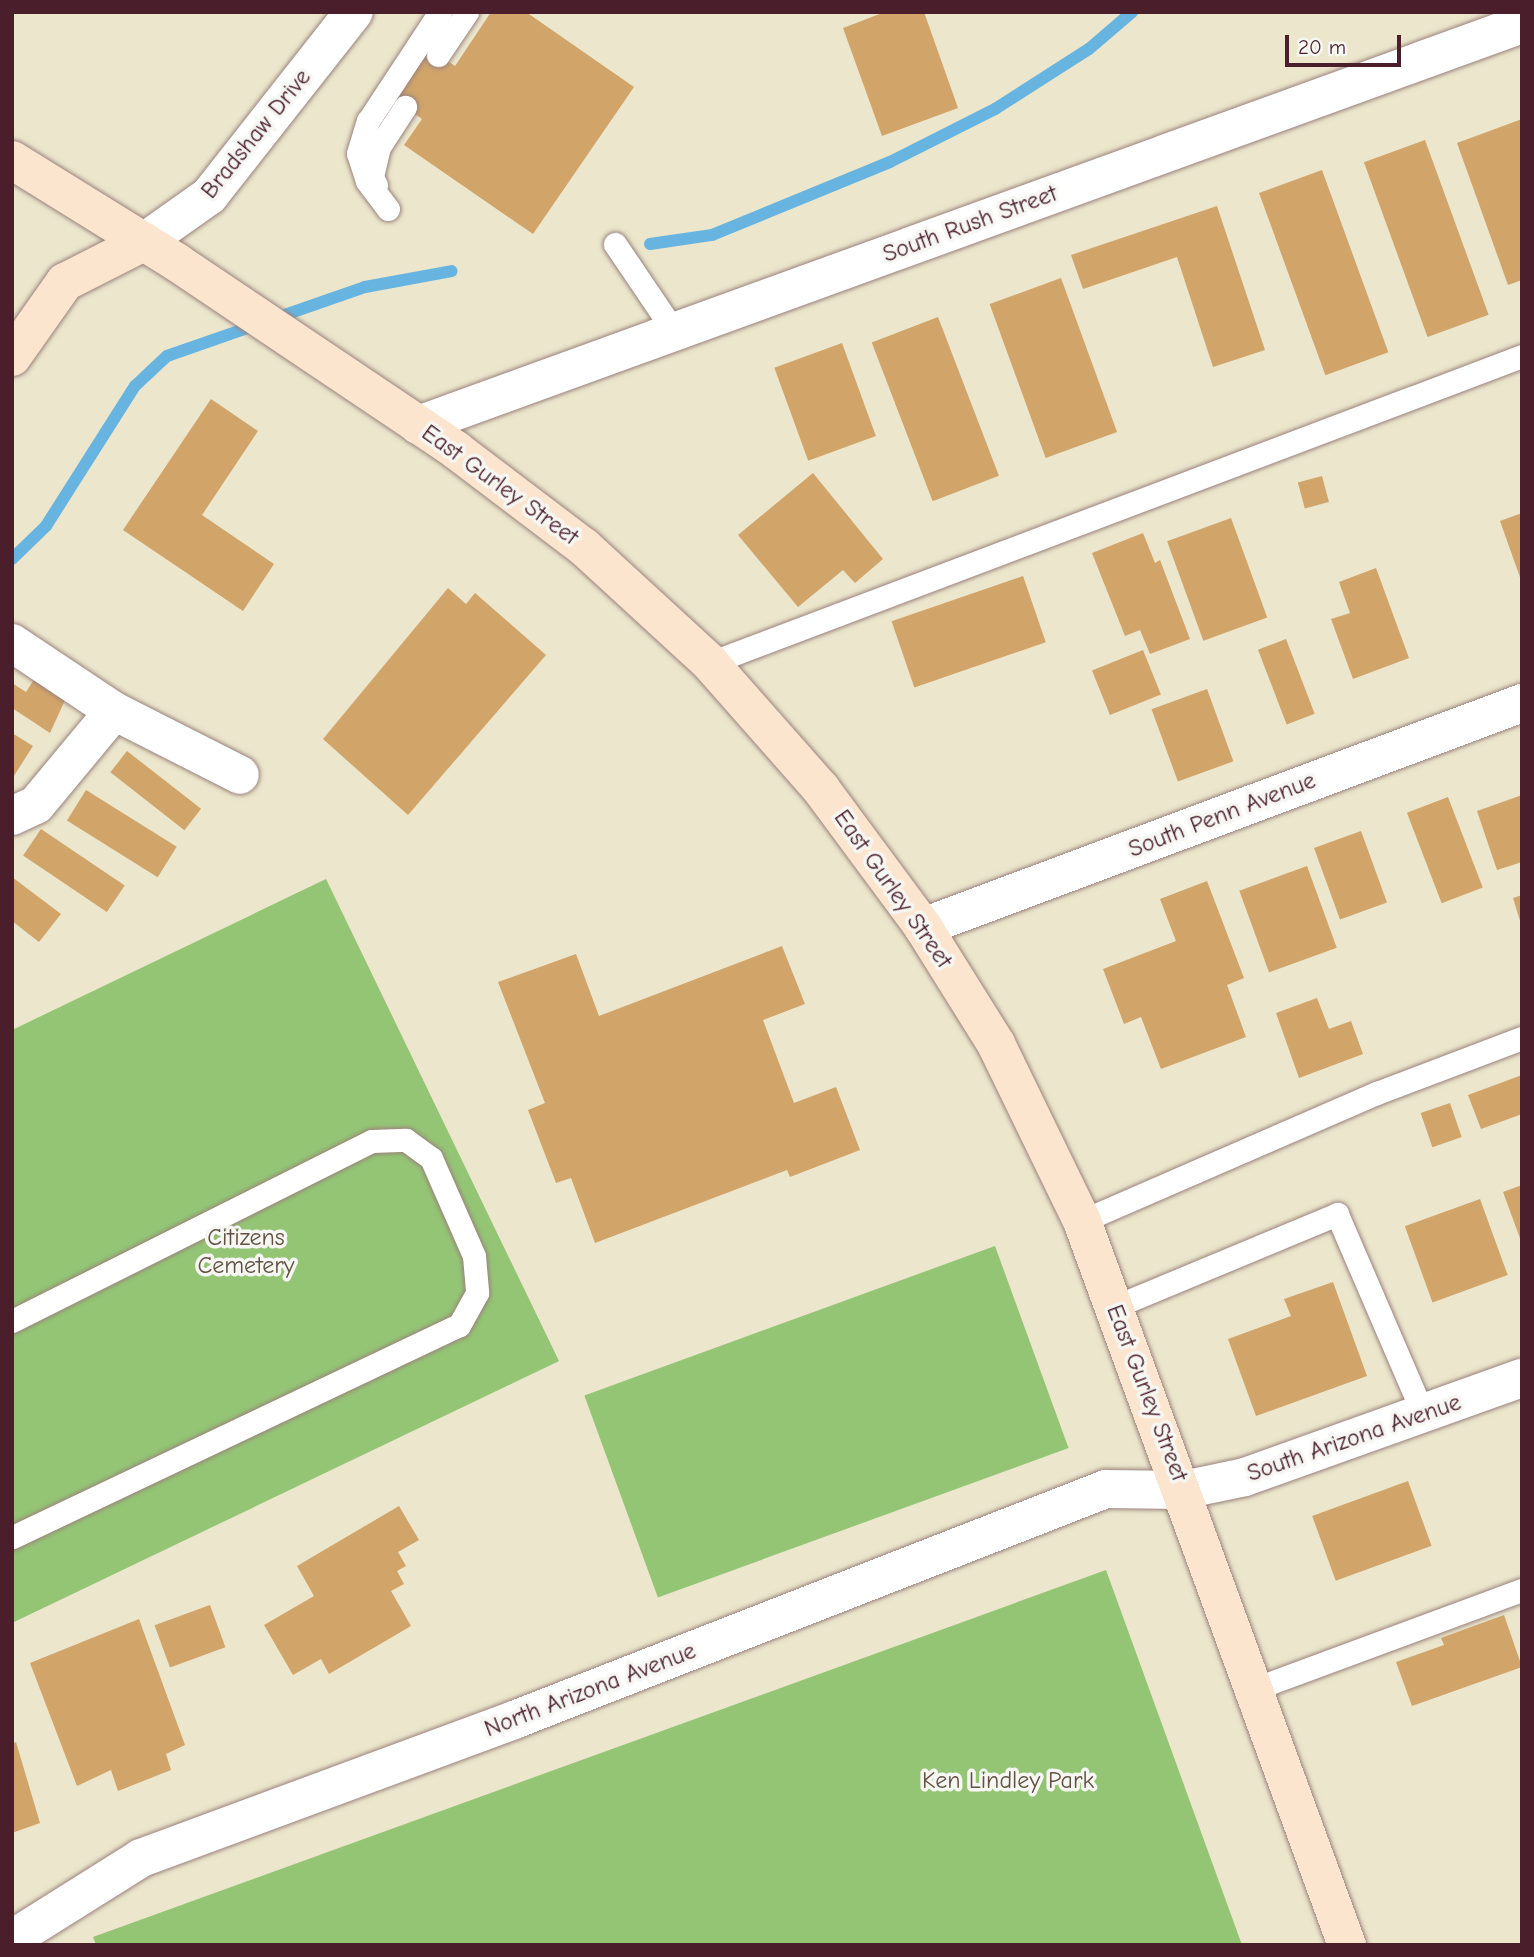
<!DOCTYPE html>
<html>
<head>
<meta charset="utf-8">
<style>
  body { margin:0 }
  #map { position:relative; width:1534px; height:1957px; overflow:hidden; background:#ebe6cc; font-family:"Comic Neue",sans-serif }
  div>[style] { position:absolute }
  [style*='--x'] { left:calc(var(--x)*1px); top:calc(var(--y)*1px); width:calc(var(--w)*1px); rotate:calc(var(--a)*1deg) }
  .green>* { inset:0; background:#94c575; transform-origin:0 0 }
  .stream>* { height:12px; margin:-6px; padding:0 6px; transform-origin:6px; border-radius:6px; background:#67b4e1 }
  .building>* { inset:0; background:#d1a46a; transform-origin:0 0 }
  .roads { filter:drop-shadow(0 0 2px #9a827c) drop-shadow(0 0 2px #9a827c) }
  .lane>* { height:23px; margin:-11.5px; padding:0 11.5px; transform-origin:11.5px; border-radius:11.5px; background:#fff }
  .street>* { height:38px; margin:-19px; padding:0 19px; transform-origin:19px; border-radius:19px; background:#fff }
  .secondary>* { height:38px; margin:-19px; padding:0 19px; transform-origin:19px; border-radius:19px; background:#fce5cf }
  span { translate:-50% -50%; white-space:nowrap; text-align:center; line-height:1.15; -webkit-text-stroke:7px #f6f6f2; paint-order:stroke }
  .street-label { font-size:24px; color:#4a1f2b }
  .park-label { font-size:24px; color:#605141 }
  .frame { position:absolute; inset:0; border:14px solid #4a1f2b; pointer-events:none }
  .scale { position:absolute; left:1285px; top:35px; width:116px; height:32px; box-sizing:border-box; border:4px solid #4a1f2b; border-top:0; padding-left:9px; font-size:21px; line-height:24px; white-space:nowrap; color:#4a1f2b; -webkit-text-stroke:5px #f6f6f2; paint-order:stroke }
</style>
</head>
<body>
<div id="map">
  <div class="green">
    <i style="clip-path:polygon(326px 879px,559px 1361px,12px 1623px,12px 1030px)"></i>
    <i style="left:995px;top:1246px;width:215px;height:437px;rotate:70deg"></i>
    <i style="clip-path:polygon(1106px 1570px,1242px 1945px,96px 1945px,93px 1937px)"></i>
  </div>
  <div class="stream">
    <i style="--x:650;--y:244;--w:63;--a:-8.3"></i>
    <i style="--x:712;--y:235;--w:192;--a:-22.3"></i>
    <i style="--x:890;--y:162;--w:118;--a:-26.8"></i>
    <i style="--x:995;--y:109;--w:112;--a:-32.6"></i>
    <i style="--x:1089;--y:49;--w:57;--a:-40.7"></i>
    <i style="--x:12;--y:559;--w:47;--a:-44.1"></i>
    <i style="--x:46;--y:526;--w:166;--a:-57.6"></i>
    <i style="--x:135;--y:386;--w:44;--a:-43.2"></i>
    <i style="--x:167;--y:356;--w:210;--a:-19.2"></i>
    <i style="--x:365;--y:287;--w:88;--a:-10.4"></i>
  </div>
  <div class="building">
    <i style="clip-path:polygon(491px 12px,526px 12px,634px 87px,533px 234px,404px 145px,422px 119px,379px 89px,414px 38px,455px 66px)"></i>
    <i style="clip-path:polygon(885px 12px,924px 12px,958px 108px,882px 136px,843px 28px)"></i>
    <i style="clip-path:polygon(1522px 119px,1522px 280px,1508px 285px,1457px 143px)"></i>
    <i style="left:1425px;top:140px;width:186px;height:65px;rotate:70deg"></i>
    <i style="left:1322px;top:170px;width:194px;height:67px;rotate:70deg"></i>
    <i style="clip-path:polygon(1217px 206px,1265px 350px,1213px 367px,1177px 257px,1083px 289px,1071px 255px)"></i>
    <i style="left:1061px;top:278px;width:164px;height:76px;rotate:70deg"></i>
    <i style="left:938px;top:317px;width:170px;height:71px;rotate:69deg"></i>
    <i style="left:842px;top:343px;width:99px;height:72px;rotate:70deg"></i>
    <i style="clip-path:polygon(211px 399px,258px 431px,202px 515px,274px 564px,243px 611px,123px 530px)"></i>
    <i style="clip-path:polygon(813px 473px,883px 559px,855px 583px,843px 570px,798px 607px,738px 535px)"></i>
    <i style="left:1322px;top:476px;width:27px;height:25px;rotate:75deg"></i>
    <i style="clip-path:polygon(1522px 513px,1522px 579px,1521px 580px,1500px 521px)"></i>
    <i style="left:1231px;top:518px;width:106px;height:68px;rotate:70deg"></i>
    <i style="clip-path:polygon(1143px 533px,1155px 563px,1160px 560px,1190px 639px,1150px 654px,1140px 630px,1125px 636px,1092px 553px)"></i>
    <i style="clip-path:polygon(1376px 568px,1409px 658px,1353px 679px,1331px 619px,1350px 613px,1339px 582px)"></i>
    <i style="left:1023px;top:576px;width:70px;height:139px;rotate:71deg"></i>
    <i style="clip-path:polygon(448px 588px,466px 604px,475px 593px,546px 655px,408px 815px,323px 739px)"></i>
    <i style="left:1286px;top:639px;width:80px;height:30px;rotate:69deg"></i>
    <i style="left:1143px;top:650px;width:48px;height:55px;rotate:68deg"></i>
    <i style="clip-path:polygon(35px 678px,66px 698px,50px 733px,12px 708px,12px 683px,26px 692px)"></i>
    <i style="left:1207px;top:689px;width:77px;height:59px;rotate:70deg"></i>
    <i style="clip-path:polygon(12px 733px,33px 746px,12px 779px)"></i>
    <i style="left:127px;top:751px;width:94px;height:27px;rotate:38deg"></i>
    <i style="left:86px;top:790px;width:107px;height:36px;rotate:32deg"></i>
    <i style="clip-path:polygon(1522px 795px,1522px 862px,1497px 870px,1477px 811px)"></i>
    <i style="left:1448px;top:797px;width:97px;height:44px;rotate:69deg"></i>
    <i style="left:41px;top:829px;width:101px;height:32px;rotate:34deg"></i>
    <i style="left:1361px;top:831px;width:76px;height:50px;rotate:70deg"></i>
    <i style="left:1307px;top:866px;width:87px;height:72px;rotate:70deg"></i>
    <i style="clip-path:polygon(12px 877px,61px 914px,39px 942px,12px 921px)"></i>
    <i style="clip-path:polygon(1207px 881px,1244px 978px,1227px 985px,1246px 1037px,1161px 1069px,1141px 1017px,1124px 1024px,1103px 969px,1176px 941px,1160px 899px)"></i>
    <i style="clip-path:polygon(1522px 895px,1522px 924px,1521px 924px,1513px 898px)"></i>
    <i style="clip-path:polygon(782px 946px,805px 1004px,763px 1020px,794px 1103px,836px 1087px,860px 1150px,790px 1177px,787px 1170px,595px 1243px,571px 1178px,556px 1183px,528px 1110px,545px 1103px,498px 982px,576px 954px,599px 1016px)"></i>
    <i style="clip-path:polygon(1317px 998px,1329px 1029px,1351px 1021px,1363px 1054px,1299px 1078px,1276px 1013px)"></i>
    <i style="clip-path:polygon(1522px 1075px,1522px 1114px,1481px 1129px,1468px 1095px)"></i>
    <i style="left:1450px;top:1103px;width:36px;height:31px;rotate:71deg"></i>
    <i style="clip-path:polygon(1522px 1185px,1522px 1241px,1521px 1241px,1503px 1192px)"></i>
    <i style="left:1480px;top:1199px;width:81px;height:80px;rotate:70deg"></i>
    <i style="clip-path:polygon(1333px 1282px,1367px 1376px,1256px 1416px,1228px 1339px,1291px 1316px,1284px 1299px)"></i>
    <i style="left:1408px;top:1481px;width:69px;height:102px;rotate:70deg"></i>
    <i style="clip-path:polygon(399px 1506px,419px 1540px,398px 1552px,406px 1566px,397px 1571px,404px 1584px,391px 1591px,411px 1626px,329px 1674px,321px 1659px,293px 1675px,264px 1625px,314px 1596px,297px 1566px)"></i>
    <i style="left:210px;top:1605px;width:45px;height:59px;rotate:70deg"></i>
    <i style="clip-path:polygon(1504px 1615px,1522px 1667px,1412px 1706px,1396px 1662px,1444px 1645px,1441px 1638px)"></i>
    <i style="clip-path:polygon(139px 1619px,185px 1745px,166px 1754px,171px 1770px,118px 1791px,111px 1770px,77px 1786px,30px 1663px)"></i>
    <i style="clip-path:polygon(16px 1742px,40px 1823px,12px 1833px,12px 1744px)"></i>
  </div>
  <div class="roads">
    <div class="lane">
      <i style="--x:438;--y:55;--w:52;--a:-56"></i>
      <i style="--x:376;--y:185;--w:9;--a:-117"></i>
      <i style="--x:372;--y:177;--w:31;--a:-77"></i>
      <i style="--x:379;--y:147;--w:48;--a:-57"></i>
      <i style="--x:388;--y:209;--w:35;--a:-127"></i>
      <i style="--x:367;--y:181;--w:29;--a:-108"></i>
      <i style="--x:358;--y:153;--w:34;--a:-73"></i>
      <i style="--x:368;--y:121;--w:131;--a:-56.6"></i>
      <i style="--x:615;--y:244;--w:105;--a:55.9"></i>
      <i style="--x:710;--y:663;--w:868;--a:-20.71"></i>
      <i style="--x:1082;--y:1221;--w:322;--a:-23.5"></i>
      <i style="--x:1377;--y:1093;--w:155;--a:-20.8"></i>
      <i style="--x:1114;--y:1307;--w:242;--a:-22.6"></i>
      <i style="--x:1337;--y:1214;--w:218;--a:66.7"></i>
      <i style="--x:12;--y:1321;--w:402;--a:-26.6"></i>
      <i style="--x:372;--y:1141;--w:34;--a:-2"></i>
      <i style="--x:406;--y:1140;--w:31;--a:36"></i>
      <i style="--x:431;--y:1158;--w:107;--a:66.3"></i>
      <i style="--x:474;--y:1256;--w:37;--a:85"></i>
      <i style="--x:477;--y:1293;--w:37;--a:119"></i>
      <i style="--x:459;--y:1325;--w:495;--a:154.6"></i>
      <i style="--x:1254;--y:1689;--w:286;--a:-20.3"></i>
    </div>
    <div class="street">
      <i style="--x:144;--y:242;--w:80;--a:-35.3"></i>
      <i style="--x:209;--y:196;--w:234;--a:-51.8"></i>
      <i style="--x:418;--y:425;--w:1175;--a:-19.96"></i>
      <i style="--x:12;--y:643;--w:123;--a:33.7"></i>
      <i style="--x:114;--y:711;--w:141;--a:26.9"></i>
      <i style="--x:12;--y:816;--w:26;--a:-25"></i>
      <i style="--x:36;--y:805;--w:122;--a:-50.3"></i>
      <i style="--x:923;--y:927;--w:640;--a:-20.5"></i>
      <i style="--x:12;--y:1939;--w:152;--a:-32.1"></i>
      <i style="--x:141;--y:1858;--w:398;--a:-20.3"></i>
      <i style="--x:514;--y:1720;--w:635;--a:-21.32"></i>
      <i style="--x:1106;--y:1489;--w:77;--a:0.7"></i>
      <i style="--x:1183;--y:1490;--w:63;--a:-11.8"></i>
      <i style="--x:1245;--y:1477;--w:294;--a:-19.7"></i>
    </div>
    <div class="secondary">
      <i style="--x:12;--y:160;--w:195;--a:31.8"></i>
      <i style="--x:178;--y:263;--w:335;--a:33.9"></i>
      <i style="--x:456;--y:450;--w:161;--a:37.2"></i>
      <i style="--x:584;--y:547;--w:171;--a:42.6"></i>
      <i style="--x:710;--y:663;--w:168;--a:48.6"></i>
      <i style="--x:821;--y:789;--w:172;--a:53.5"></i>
      <i style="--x:923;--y:927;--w:138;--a:58"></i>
      <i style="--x:996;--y:1044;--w:197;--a:64.1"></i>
      <i style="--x:1082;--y:1221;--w:771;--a:69.9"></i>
      <i style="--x:12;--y:357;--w:92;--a:-54.8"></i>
      <i style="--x:65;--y:282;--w:89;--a:-26.9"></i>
    </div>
  </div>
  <div class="street-label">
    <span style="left:256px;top:134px;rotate:-51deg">Bradshaw Drive</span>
    <span style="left:970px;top:224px;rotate:-20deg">South Rush Street</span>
    <span style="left:500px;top:485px;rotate:36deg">East Gurley Street</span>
    <span style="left:1222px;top:815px;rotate:-21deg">South Penn Avenue</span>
    <span style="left:893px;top:889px;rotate:55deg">East Gurley Street</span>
    <span style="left:1147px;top:1393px;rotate:69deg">East Gurley Street</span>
    <span style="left:1354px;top:1438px;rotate:-19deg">South Arizona Avenue</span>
    <span style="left:590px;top:1690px;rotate:-21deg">North Arizona Avenue</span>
  </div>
  <div class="park-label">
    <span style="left:246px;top:1252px">Citizens<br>Cemetery</span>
    <span style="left:1008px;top:1781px">Ken Lindley Park</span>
  </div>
  <div class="frame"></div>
  <div class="scale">20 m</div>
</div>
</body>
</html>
